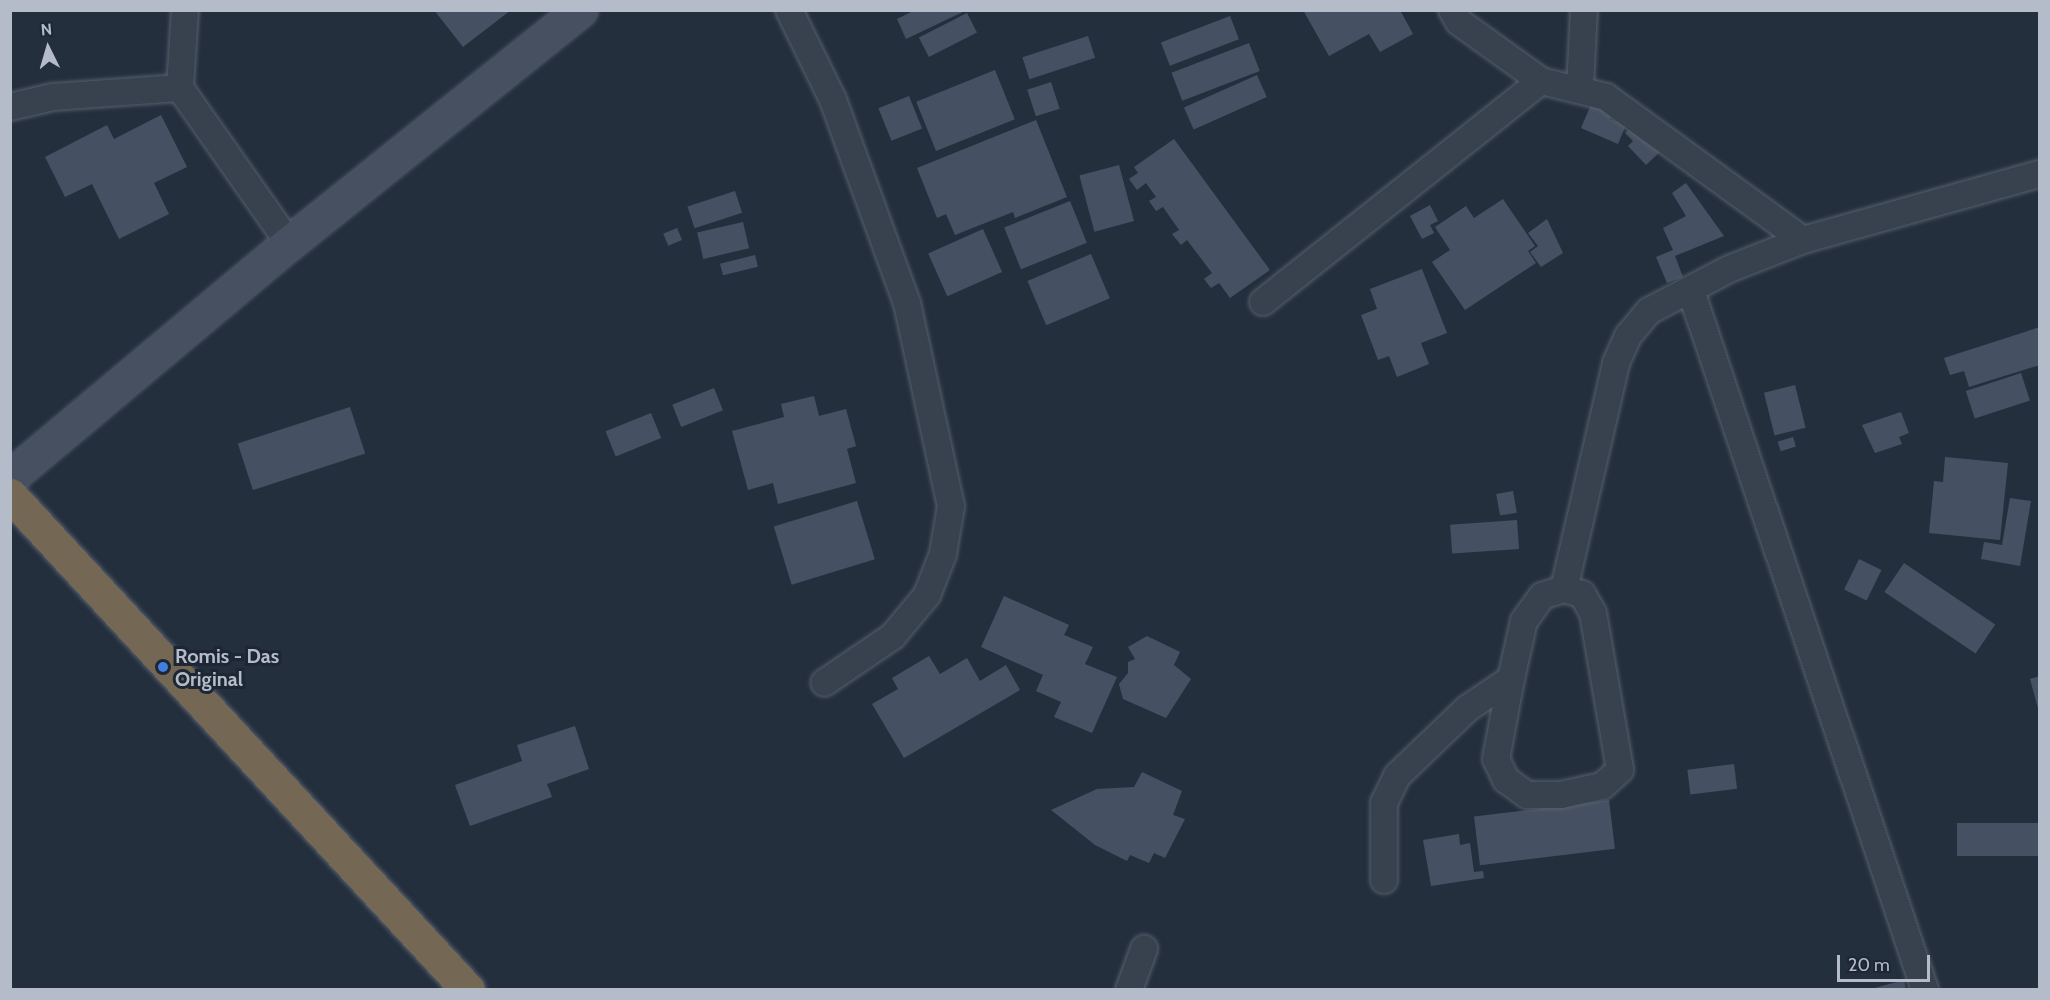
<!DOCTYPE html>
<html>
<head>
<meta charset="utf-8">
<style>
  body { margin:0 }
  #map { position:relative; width:2050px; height:1000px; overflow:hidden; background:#242f3e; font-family:Cabin,sans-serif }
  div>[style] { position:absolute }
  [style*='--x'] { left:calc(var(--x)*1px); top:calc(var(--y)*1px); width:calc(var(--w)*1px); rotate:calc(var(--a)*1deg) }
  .building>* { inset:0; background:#455162; transform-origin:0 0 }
  .roads { filter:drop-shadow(0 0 2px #565f6c) drop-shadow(0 0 2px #565f6c) }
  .street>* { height:26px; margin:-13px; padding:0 13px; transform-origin:13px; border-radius:13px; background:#38414e }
  .secondary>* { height:33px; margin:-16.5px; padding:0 16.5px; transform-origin:16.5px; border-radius:16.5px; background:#465061 }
  .highway>* { height:33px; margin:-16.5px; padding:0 16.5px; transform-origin:16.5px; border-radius:16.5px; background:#746855 }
  .dots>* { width:16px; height:16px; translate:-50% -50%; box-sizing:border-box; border:3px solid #1d2633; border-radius:50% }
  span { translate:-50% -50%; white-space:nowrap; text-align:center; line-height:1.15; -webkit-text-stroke:6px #1d2633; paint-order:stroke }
  .poi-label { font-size:20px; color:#b4bcc9; font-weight:700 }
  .left { translate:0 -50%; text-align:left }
  .frame { position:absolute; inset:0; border:12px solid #b4bcc9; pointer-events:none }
  .north { position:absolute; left:18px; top:18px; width:60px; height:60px; -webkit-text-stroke:4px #1d2633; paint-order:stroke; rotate:355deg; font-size:16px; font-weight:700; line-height:24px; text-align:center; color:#b4bcc9 }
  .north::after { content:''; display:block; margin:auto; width:21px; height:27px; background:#b4bcc9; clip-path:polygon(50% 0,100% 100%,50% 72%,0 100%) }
  .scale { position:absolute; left:1837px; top:955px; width:93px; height:27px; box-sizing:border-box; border:3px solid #b4bcc9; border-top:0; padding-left:8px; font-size:18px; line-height:21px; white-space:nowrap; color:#b4bcc9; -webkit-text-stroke:4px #1d2633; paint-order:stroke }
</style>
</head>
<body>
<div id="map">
  <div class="building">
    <i style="clip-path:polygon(434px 10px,511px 10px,463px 47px)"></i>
    <i style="clip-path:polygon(915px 10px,967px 10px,906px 39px,897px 19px)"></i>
    <i style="clip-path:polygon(1303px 10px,1400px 10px,1413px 34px,1380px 52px,1369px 34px,1329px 56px)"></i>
    <i style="left:967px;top:13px;width:22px;height:54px;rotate:63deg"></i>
    <i style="left:1230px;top:16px;width:25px;height:74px;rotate:69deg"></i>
    <i style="left:1088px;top:36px;width:23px;height:69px;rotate:72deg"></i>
    <i style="left:1249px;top:43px;width:30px;height:83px;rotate:69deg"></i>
    <i style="left:995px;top:70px;width:53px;height:85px;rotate:68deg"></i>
    <i style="left:1257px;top:75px;width:24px;height:80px;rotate:66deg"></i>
    <i style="left:1051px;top:82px;width:28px;height:25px;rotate:72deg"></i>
    <i style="left:909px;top:96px;width:35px;height:33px;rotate:68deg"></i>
    <i style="clip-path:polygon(1592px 102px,1614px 111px,1610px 119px,1626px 125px,1618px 144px,1581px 128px)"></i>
    <i style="clip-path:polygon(161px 115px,187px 167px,154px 183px,169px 214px,119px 239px,92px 184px,65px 197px,45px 157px,107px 125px,114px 139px)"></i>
    <i style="clip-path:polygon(1036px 120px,1067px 197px,1015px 218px,1013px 212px,955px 235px,946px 214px,937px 218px,917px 168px)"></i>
    <i style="clip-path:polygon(1634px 125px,1662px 150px,1646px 165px,1628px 146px,1633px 141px,1625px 133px)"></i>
    <i style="clip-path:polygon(1174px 139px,1270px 270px,1230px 298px,1219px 283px,1211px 288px,1204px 279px,1212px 273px,1187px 240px,1181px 245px,1172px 234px,1179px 230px,1163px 207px,1156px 211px,1149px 201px,1156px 197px,1146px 183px,1137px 190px,1129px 179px,1138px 173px,1134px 167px)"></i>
    <i style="left:1119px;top:165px;width:58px;height:41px;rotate:75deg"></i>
    <i style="clip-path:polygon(1686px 183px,1724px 236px,1675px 256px,1683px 277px,1667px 283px,1656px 257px,1673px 250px,1663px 228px,1686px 216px,1672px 193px)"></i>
    <i style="left:735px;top:191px;width:23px;height:50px;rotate:72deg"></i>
    <i style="clip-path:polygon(1503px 199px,1535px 246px,1528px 251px,1536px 263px,1465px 310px,1432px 262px,1450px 250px,1435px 227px,1466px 206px,1474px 218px)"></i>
    <i style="left:1070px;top:201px;width:45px;height:71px;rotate:68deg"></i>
    <i style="clip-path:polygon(1430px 205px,1438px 221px,1430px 225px,1434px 233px,1422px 239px,1410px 216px)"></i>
    <i style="clip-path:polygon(1547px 219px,1563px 253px,1541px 267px,1530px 252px,1538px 246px,1528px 233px)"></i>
    <i style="left:743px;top:222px;width:27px;height:47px;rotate:77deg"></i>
    <i style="left:677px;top:228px;width:13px;height:15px;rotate:67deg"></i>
    <i style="left:983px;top:229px;width:47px;height:60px;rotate:66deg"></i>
    <i style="left:1091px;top:254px;width:48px;height:69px;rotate:67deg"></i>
    <i style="left:755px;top:255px;width:12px;height:36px;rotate:76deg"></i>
    <i style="clip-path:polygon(1422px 269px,1447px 333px,1421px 343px,1429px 364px,1397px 377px,1389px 356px,1378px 360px,1361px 315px,1377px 309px,1370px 289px)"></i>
    <i style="clip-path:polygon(2040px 327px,2040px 365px,1969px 387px,1964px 371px,1950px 375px,1944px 358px)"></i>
    <i style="left:2021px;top:373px;width:29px;height:58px;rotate:72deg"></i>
    <i style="left:1795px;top:385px;width:44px;height:32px;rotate:76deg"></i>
    <i style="left:714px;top:388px;width:24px;height:45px;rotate:68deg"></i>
    <i style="clip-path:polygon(814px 396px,819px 416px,846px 409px,856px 446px,847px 449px,856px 483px,778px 504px,773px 483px,748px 490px,732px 431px,784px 417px,781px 404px)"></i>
    <i style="left:350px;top:407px;width:49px;height:118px;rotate:72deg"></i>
    <i style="clip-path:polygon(1901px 412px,1909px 433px,1899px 437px,1902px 444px,1875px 453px,1862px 425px)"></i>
    <i style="left:651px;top:413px;width:27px;height:49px;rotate:68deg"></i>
    <i style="left:1793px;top:437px;width:10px;height:16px;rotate:73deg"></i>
    <i style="clip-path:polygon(1945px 457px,2008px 463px,2000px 540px,1929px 533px,1934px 481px,1943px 482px)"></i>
    <i style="left:1513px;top:491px;width:22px;height:17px;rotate:80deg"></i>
    <i style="clip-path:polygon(2010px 498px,2031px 501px,2020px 566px,1981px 559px,1984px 542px,2002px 545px)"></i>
    <i style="left:857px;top:501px;width:61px;height:87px;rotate:73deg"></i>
    <i style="left:1517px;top:520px;width:29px;height:67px;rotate:86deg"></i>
    <i style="left:1859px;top:559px;width:25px;height:34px;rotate:26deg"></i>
    <i style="left:1904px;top:563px;width:110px;height:35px;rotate:34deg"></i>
    <i style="clip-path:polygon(1004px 596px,1069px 625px,1064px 635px,1093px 647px,1085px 664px,1117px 677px,1092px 733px,1054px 717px,1061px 702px,1036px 691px,1043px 675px,981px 647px)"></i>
    <i style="clip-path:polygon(1147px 636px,1180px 652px,1174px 665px,1191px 679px,1166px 718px,1123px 699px,1119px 684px,1128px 673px,1128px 662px,1135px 659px,1128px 647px)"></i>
    <i style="clip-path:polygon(929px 656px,940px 674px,967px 658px,980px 681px,1006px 665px,1020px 690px,904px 758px,872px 704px,898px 689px,892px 678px)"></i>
    <i style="clip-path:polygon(2040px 676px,2040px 712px,2039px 712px,2030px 679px)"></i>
    <i style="clip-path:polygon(575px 726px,589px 769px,547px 784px,552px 797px,470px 826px,455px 785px,522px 761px,517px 745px)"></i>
    <i style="left:1734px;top:764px;width:25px;height:47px;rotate:83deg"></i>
    <i style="clip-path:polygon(1142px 772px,1182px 791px,1173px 815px,1185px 819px,1165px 858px,1154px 853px,1149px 863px,1130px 855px,1127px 861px,1095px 845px,1051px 810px,1097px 789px,1134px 787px)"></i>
    <i style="left:1609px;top:800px;width:49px;height:136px;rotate:83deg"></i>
    <i style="left:2040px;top:823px;width:33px;height:83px;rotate:90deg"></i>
    <i style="clip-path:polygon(1459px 834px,1460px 845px,1470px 843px,1474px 872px,1483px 871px,1484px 878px,1431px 886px,1423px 840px)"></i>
    <i style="clip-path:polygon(1904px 980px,1906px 990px,1871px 990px,1871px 989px)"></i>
  </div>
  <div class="roads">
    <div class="street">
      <i style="--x:185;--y:10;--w:78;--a:93.7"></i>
      <i style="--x:180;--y:88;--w:189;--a:54.9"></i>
      <i style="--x:789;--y:10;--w:100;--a:63.9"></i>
      <i style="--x:833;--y:100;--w:216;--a:70"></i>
      <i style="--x:907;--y:303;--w:208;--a:77.8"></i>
      <i style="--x:951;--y:506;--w:49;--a:99.5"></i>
      <i style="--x:943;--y:554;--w:44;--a:111.3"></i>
      <i style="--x:927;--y:595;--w:53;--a:129.7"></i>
      <i style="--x:893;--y:636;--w:83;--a:145.7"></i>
      <i style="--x:1452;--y:10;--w:14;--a:60"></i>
      <i style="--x:1459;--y:22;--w:101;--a:35.7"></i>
      <i style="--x:1541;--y:81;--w:67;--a:13.8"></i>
      <i style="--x:1606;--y:97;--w:243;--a:36"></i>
      <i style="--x:1580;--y:88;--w:78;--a:-87.1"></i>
      <i style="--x:10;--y:107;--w:44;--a:-13.1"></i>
      <i style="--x:53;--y:97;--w:127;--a:-4.1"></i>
      <i style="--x:1691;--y:291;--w:737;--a:71.49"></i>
      <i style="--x:1263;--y:302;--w:355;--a:-38.5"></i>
      <i style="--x:1564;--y:589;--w:232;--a:-77"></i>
      <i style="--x:1616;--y:363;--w:30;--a:-66"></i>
      <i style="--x:1628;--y:336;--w:33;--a:-50"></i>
      <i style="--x:1649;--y:311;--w:90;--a:-27.7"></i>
      <i style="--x:1729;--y:269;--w:79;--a:-21.4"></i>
      <i style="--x:1803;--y:240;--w:246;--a:-15.6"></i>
      <i style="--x:1564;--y:589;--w:19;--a:16"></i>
      <i style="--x:1582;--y:594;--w:22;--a:60"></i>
      <i style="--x:1593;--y:613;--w:159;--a:80.2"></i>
      <i style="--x:1620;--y:770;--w:24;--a:138"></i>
      <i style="--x:1602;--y:786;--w:42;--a:167.6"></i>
      <i style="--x:1561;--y:795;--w:34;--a:180"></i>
      <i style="--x:1527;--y:795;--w:26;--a:-144"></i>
      <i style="--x:1506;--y:780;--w:23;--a:-115"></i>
      <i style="--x:1496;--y:759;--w:81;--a:-79.4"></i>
      <i style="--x:1511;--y:679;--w:59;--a:-77.4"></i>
      <i style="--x:1524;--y:621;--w:31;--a:-54"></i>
      <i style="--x:1542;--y:596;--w:23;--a:-18"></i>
      <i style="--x:1384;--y:880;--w:77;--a:-90"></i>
      <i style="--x:1384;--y:803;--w:30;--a:-64"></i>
      <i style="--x:1397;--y:776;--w:98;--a:-43.8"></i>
      <i style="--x:1468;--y:708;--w:52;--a:-34"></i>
      <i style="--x:1129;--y:990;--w:44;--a:-69.9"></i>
    </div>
    <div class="secondary">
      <i style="--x:10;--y:477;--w:364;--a:-40"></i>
      <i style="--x:289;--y:243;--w:373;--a:-38.7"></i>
    </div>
    <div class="highway">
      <i style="--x:10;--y:495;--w:674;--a:47.22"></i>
    </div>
  </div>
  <div class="dots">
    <i style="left:163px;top:667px;background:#3f7fe0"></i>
  </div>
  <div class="poi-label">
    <span class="left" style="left:175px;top:668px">Romis - Das<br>Original</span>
  </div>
  <div class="frame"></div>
  <div class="north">N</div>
  <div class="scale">20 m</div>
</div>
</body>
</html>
